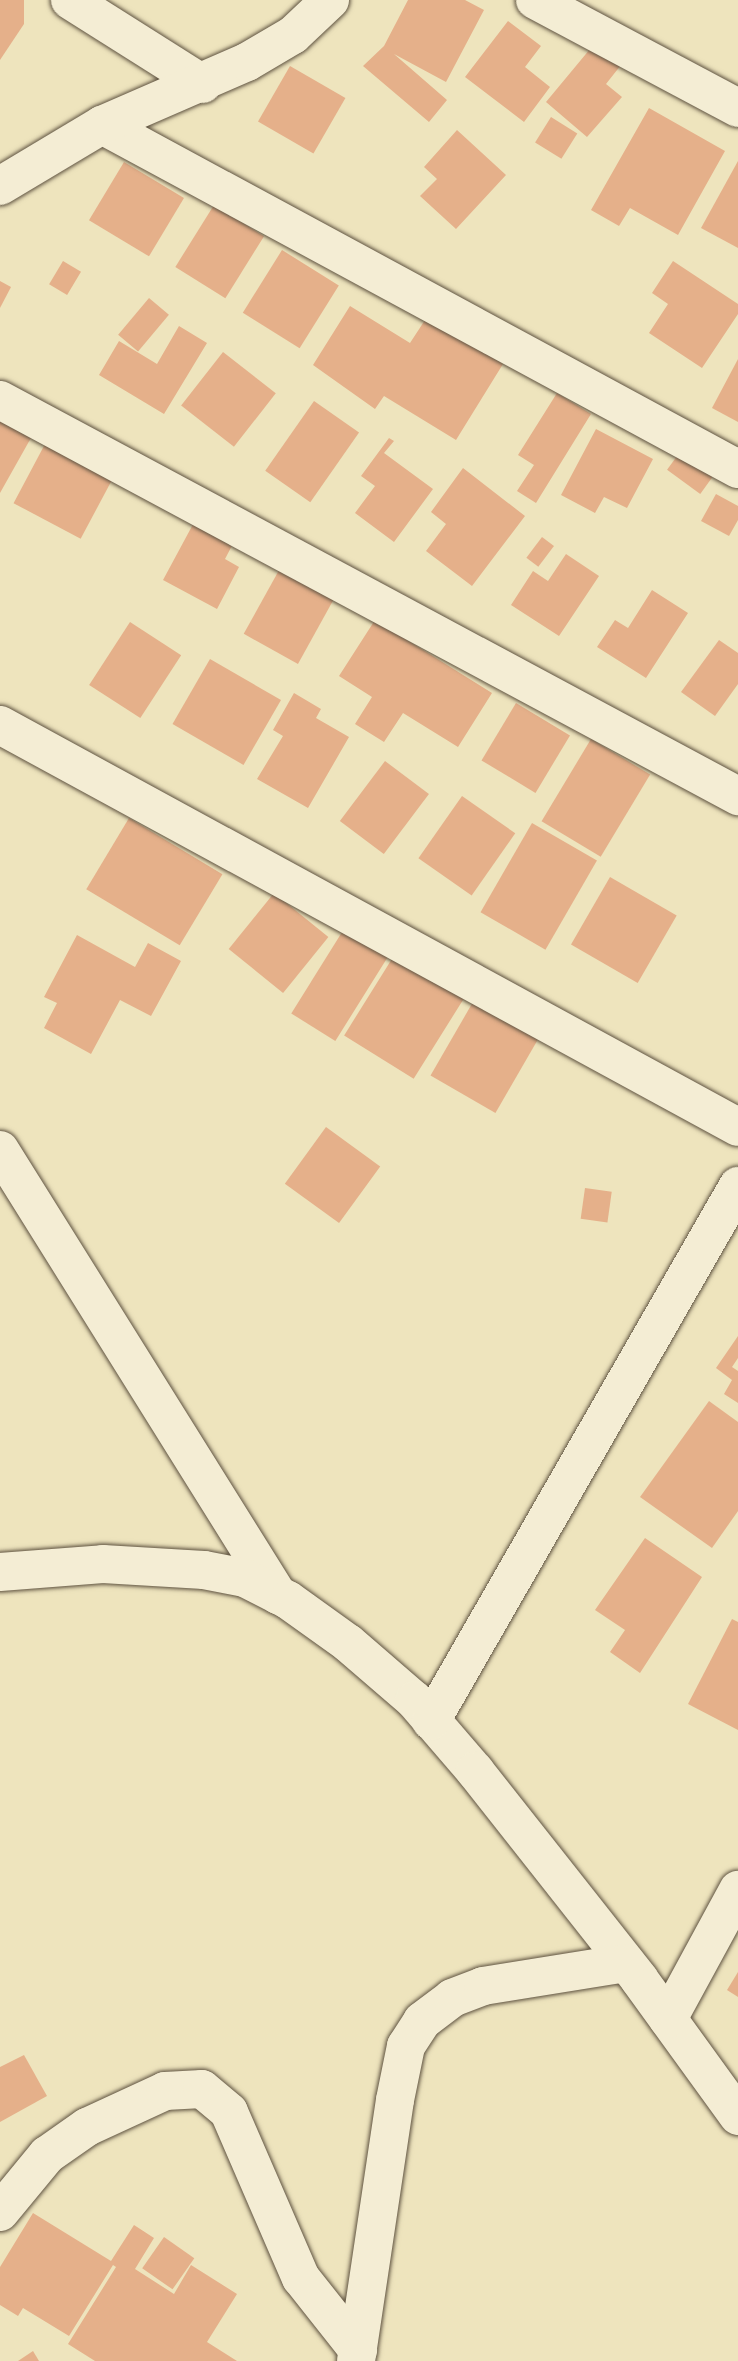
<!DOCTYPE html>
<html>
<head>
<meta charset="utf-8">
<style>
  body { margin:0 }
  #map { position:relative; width:738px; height:2361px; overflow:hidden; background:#eee4bd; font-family:"Old Standard TT",serif }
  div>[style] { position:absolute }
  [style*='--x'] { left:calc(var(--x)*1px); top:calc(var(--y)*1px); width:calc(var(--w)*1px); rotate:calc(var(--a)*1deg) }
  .building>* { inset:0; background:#e5b08a; transform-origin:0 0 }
  .roads { filter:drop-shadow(0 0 2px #5e5240) drop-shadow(0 0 2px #5e5240) }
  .minor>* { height:38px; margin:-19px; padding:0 19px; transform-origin:19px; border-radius:19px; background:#f4edd4 }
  span { translate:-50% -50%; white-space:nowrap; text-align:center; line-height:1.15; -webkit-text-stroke:7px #f4edd4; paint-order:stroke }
</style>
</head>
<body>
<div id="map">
  <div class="building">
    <i style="clip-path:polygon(0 0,24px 0,24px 24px,0 60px)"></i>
    <i style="clip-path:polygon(408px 0,465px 0,484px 10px,446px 82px,394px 54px,447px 100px,429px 122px,363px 66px,384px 46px)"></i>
    <i style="clip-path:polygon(508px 21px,541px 46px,525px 67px,550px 87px,524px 122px,465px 77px)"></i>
    <i style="clip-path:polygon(595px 43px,621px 65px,606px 84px,622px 97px,587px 137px,546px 102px)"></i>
    <i style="left:290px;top:66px;width:64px;height:64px;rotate:30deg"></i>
    <i style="clip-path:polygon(649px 108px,725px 151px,678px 235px,630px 208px,619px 226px,591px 210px)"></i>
    <i style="left:551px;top:117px;width:31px;height:30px;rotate:32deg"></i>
    <i style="clip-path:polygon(457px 130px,506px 175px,456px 229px,420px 196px,437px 179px,424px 167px)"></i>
    <i style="clip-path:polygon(738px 161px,738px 248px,701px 228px)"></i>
    <i style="left:124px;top:162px;width:70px;height:68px;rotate:31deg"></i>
    <i style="left:214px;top:205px;width:59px;height:73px;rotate:32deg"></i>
    <i style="left:282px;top:250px;width:67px;height:74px;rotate:32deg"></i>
    <i style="left:63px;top:261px;width:21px;height:27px;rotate:31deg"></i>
    <i style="clip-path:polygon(673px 261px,738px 304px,738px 314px,702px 368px,649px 333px,668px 304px,652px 293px)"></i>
    <i style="clip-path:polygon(0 281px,11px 287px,0 308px)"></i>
    <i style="left:149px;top:298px;width:26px;height:48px;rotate:40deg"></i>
    <i style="clip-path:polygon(350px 306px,410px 343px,427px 317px,503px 364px,456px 440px,384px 396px,375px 409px,313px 365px)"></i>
    <i style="clip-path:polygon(179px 326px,207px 343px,164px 414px,99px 375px,119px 341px,157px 364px)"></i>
    <i style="left:223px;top:352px;width:67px;height:68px;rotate:38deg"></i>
    <i style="clip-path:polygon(738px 359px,738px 422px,712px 408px)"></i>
    <i style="clip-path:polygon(557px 393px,591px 414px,536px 503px,517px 491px,534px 465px,518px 455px)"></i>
    <i style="left:314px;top:401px;width:55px;height:85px;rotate:35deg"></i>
    <i style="clip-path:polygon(0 408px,36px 429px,0 493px)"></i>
    <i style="clip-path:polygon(596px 429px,653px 459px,627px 508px,604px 497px,595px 513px,561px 495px)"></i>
    <i style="clip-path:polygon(389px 438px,394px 441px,384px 453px,433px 489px,394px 542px,355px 513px,375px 486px,361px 476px)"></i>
    <i style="left:45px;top:444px;width:76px;height:67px;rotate:28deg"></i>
    <i style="left:680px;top:452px;width:41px;height:22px;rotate:36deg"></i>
    <i style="clip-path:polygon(463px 468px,525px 516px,472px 586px,426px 551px,446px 524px,431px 512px)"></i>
    <i style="clip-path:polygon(716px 494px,738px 506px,738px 520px,729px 536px,701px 521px)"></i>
    <i style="clip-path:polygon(198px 515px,237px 536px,225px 559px,239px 567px,217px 609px,163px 580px)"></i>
    <i style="left:542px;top:537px;width:15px;height:26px;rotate:37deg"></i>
    <i style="clip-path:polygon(566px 554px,599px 576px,559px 636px,511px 605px,533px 571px,548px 581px)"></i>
    <i style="left:283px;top:563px;width:62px;height:81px;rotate:29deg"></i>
    <i style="clip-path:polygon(652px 590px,688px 613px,646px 678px,597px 647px,615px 620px,628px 628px)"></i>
    <i style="clip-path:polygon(375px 620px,492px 693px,458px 747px,403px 713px,384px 742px,355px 724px,372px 697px,339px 676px)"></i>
    <i style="left:130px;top:622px;width:61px;height:75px;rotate:33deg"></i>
    <i style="clip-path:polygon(719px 640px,738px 653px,738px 684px,715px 716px,681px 692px)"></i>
    <i style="left:210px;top:659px;width:82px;height:75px;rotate:30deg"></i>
    <i style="clip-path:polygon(294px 693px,321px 709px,316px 718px,349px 737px,308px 808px,257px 779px,283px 736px,273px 730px)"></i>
    <i style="left:516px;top:703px;width:63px;height:67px;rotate:31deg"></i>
    <i style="left:591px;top:739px;width:69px;height:96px;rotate:31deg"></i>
    <i style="left:385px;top:761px;width:55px;height:75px;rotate:37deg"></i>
    <i style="left:462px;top:796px;width:65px;height:76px;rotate:35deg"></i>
    <i style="left:129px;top:818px;width:109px;height:83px;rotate:31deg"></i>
    <i style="left:532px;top:823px;width:75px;height:103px;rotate:30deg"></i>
    <i style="left:610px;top:877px;width:77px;height:78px;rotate:30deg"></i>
    <i style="left:274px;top:893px;width:70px;height:72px;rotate:39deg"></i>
    <i style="left:349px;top:921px;width:52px;height:109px;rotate:32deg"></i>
    <i style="clip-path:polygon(77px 935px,135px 967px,148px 943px,181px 961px,151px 1016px,120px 1000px,91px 1054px,44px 1028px,57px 1003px,44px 997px)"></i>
    <i style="left:395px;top:954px;width:82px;height:96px;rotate:32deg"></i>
    <i style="left:477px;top:995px;width:75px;height:93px;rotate:30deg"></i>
    <i style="left:326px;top:1127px;width:67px;height:70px;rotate:36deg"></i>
    <i style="left:585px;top:1188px;width:27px;height:31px;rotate:8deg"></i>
    <i style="clip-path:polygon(738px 1336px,738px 1358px,732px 1367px,738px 1371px,738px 1403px,724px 1394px,732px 1380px,716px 1368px)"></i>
    <i style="clip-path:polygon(709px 1401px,738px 1422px,738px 1511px,712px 1548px,640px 1497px)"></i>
    <i style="clip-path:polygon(645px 1538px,702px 1577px,640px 1673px,610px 1652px,625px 1630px,595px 1610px)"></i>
    <i style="clip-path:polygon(732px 1619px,738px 1622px,738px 1730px,688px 1704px)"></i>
    <i style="clip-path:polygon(738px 1972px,738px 1997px,727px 1990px)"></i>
    <i style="clip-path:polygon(24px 2055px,47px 2096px,0 2122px,0 2067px)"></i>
    <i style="clip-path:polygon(33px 2213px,111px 2261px,134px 2225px,154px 2238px,135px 2269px,174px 2294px,191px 2265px,237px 2294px,207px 2342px,237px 2361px,95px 2361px,68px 2344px,116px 2267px,113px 2265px,69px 2336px,23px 2308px,18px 2316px,0 2305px,0 2267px)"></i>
    <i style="left:164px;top:2237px;width:37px;height:38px;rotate:35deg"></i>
    <i style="clip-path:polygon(33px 2351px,39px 2361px,18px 2361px)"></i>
  </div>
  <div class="roads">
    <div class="minor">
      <i style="--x:70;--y:0;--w:157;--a:32.3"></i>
      <i style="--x:535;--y:0;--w:230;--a:28"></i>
      <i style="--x:102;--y:125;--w:723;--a:28.41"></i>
      <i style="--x:0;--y:186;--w:119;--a:-30.9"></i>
      <i style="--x:102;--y:125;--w:158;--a:-23.5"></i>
      <i style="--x:247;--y:62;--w:53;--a:-30.4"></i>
      <i style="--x:293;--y:35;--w:51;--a:-43.4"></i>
      <i style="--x:0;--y:400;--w:838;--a:28.22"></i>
      <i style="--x:0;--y:725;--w:840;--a:28.58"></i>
      <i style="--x:0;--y:1150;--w:525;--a:58.01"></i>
      <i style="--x:0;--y:1572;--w:103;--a:-4.4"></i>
      <i style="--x:103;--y:1564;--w:101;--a:3.4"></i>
      <i style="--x:204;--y:1570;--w:42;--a:11"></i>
      <i style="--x:245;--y:1578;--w:48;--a:27.1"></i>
      <i style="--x:288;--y:1600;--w:74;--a:35.6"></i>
      <i style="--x:348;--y:1643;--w:87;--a:40.8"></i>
      <i style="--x:414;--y:1700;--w:94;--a:49.3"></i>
      <i style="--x:475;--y:1771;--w:265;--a:51.7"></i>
      <i style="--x:639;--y:1979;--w:169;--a:54.1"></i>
      <i style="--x:431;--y:1721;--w:617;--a:-60.15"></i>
      <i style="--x:668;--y:2019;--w:147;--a:-61.5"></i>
      <i style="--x:0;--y:2212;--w:74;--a:-50.5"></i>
      <i style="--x:47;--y:2155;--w:49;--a:-35"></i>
      <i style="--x:87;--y:2127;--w:86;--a:-24.8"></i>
      <i style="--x:165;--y:2091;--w:37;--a:-3"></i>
      <i style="--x:202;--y:2089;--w:35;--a:40"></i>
      <i style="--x:229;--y:2112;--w:181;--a:66.6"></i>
      <i style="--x:301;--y:2278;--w:92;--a:51.6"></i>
      <i style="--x:356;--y:2361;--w:264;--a:-81.5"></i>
      <i style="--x:395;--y:2100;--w:55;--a:-78.5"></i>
      <i style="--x:406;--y:2046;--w:30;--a:-57"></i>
      <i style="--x:422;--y:2021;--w:38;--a:-37"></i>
      <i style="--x:452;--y:1998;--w:33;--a:-21"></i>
      <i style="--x:483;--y:1986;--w:145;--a:-9.1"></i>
    </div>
  </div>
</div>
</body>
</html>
